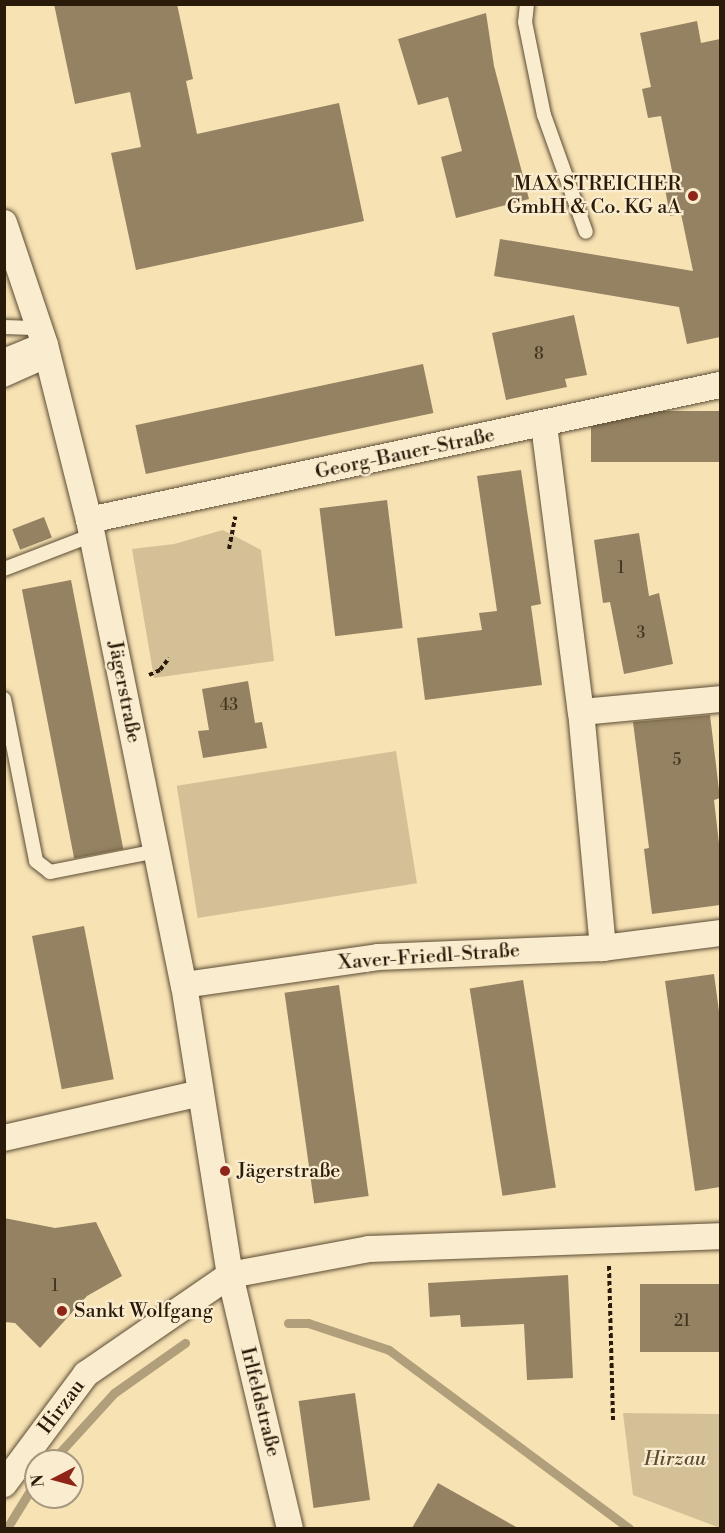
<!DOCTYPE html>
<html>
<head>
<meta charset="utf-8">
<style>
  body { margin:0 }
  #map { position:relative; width:725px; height:1533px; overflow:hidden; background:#f7e2b4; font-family:"Libre Bodoni",serif }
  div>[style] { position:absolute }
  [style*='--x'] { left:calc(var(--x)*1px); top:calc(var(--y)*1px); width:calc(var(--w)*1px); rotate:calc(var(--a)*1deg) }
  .green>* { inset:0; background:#d4c097; transform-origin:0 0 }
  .stream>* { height:9px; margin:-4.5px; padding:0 4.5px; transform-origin:4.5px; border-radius:4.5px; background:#b19e7a }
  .building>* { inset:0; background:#948262; transform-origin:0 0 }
  .path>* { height:4px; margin-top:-2px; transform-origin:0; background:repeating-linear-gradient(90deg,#291a0a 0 4.5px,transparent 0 7.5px) }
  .roads { filter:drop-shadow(0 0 2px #5c4c34) drop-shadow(0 0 2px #5c4c34) }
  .lane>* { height:14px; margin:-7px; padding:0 7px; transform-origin:7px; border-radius:7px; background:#faecce }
  .street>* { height:26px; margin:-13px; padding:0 13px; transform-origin:13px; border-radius:13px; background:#faecce }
  .dots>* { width:16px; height:16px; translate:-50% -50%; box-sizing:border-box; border:3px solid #faecce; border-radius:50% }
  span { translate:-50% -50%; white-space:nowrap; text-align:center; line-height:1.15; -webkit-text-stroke:4.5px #faecce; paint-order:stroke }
  .number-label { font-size:16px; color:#443420 }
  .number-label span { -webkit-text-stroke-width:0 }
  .poi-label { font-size:20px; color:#291a0a }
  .right { translate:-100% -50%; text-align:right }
  .left { translate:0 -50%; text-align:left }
  .street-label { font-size:20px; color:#291a0a }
  .park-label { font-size:20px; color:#5c4c34; font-style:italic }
  .frame { position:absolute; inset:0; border:6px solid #291a0a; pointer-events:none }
  .north { position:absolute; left:24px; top:1449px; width:60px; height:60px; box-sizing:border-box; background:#faecce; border:2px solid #a69880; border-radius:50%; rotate:264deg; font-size:16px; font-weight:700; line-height:24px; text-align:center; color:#291a0a }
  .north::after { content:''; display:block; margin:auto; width:21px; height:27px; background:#8f2418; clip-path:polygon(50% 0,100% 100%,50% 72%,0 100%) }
</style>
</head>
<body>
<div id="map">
  <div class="green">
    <i style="clip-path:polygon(223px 530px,261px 550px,274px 661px,154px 678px,132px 549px,174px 544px)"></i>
    <i style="left:396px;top:751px;width:134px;height:222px;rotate:81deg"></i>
    <i style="clip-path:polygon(623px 1413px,720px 1414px,720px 1528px,633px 1495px)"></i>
  </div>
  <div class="stream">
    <i style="--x:288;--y:1323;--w:20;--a:0"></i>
    <i style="--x:308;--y:1323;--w:85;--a:18.4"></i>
    <i style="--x:389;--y:1350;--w:299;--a:36.6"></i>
    <i style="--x:52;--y:1461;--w:92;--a:-47.6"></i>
    <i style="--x:114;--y:1393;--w:87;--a:-35.2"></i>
    <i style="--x:7;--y:1528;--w:55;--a:-58.3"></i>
  </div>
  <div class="building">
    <i style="clip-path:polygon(54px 4px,177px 4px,193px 79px,186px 81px,197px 134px,339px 103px,364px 221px,136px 270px,111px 153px,141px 147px,130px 92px,75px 104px)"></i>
    <i style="clip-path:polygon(486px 13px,494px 66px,529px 199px,456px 218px,441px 157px,462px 151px,448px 97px,418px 105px,398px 39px)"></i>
    <i style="clip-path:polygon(697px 21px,701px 43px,720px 39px,720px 337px,687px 344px,679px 307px,494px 276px,500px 239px,693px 271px,681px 214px,670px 216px,663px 178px,673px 176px,661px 116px,648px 118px,642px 89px,651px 87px,640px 33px)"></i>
    <i style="clip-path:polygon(574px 315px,587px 375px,565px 379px,567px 387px,506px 400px,492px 333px)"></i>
    <i style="left:423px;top:364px;width:50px;height:294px;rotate:78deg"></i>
    <i style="left:720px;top:411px;width:51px;height:129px;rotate:90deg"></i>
    <i style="clip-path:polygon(521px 470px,541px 604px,531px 606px,542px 685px,425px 700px,417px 638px,482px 630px,479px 613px,497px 611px,477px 476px)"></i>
    <i style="left:387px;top:500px;width:129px;height:68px;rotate:83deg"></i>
    <i style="left:44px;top:517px;width:22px;height:34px;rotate:69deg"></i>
    <i style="clip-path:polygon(639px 533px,649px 596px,659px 593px,673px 664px,624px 674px,610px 602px,603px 603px,594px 540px)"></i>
    <i style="left:71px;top:580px;width:274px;height:50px;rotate:79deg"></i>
    <i style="clip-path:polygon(248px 681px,255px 723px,262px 722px,267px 748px,203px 758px,198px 731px,209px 730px,202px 689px)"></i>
    <i style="clip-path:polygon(710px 715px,720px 798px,714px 800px,720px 852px,720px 905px,652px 914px,644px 849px,649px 848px,633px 722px)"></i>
    <i style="left:84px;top:926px;width:156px;height:53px;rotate:79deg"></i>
    <i style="clip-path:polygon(714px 974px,720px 1019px,720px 1187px,695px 1191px,665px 981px)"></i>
    <i style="left:523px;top:980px;width:210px;height:54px;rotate:81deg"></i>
    <i style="left:339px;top:985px;width:213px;height:55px;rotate:82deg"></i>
    <i style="clip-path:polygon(4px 1218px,55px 1228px,96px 1222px,122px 1276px,87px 1296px,40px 1348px,15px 1323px,4px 1322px)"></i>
    <i style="clip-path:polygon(568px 1275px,573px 1378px,527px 1380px,524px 1324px,461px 1327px,460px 1315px,430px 1317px,428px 1283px)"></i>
    <i style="left:720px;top:1284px;width:68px;height:80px;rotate:90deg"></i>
    <i style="left:355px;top:1393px;width:108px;height:57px;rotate:82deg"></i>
    <i style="clip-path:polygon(438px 1483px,518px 1528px,412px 1528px)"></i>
  </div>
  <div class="path">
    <i style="--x:229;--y:549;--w:33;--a:-79"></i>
    <i style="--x:149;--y:675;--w:12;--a:-24"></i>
    <i style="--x:160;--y:670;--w:15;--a:-53"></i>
    <i style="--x:609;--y:1266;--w:155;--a:88.5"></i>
  </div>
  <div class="roads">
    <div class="lane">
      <i style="--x:527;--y:4;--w:18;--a:96"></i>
      <i style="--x:525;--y:22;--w:95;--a:78.5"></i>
      <i style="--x:544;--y:115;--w:124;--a:70.3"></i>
      <i style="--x:4;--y:327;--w:36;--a:2"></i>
      <i style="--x:4;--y:380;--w:49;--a:-24"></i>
      <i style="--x:4;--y:569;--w:94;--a:-21.1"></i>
      <i style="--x:4;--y:699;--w:165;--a:78.8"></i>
      <i style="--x:36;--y:861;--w:18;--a:38"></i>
      <i style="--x:50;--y:872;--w:109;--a:-11.1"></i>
    </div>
    <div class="street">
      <i style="--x:4;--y:223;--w:129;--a:71.4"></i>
      <i style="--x:45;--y:345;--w:180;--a:75.9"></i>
      <i style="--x:89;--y:520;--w:475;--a:78.5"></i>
      <i style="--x:184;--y:985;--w:294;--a:81"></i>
      <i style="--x:230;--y:1275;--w:260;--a:76.7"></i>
      <i style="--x:4;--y:362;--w:44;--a:-22.5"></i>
      <i style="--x:544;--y:425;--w:289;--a:82.7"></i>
      <i style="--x:89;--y:520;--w:645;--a:-12.08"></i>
      <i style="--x:603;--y:948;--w:237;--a:-95.3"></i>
      <i style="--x:581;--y:712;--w:140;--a:-5.3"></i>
      <i style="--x:184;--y:985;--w:196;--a:-8.2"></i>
      <i style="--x:378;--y:957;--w:225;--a:-2.3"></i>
      <i style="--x:603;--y:948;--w:118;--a:-7.3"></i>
      <i style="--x:4;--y:1138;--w:201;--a:-12.9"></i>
      <i style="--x:4;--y:1484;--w:137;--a:-53.3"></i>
      <i style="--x:86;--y:1374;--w:175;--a:-34.5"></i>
      <i style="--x:230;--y:1275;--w:141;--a:-10.6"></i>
      <i style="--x:369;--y:1249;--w:351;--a:-2.1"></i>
    </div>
  </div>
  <div class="dots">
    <i style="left:693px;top:196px;background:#8f2418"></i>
    <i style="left:225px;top:1171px;background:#8f2418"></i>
    <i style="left:62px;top:1311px;background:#8f2418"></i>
  </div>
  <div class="number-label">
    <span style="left:539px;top:354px">8</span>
    <span style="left:621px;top:568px">1</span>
    <span style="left:641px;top:633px">3</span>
    <span style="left:229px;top:705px">43</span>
    <span style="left:677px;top:760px">5</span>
    <span style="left:55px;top:1286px">1</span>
    <span style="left:682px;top:1321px">21</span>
  </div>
  <div class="poi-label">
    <span class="right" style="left:681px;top:196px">MAX STREICHER<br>GmbH &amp; Co. KG aA</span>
    <span class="left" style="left:237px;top:1171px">Jägerstraße</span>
    <span class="left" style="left:74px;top:1311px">Sankt Wolfgang</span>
  </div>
  <div class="street-label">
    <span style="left:405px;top:454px;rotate:-12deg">Georg-Bauer-Straße</span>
    <span style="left:124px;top:692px;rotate:79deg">Jägerstraße</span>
    <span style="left:429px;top:957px;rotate:-4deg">Xaver-Friedl-Straße</span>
    <span style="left:260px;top:1402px;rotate:76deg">Irlfeldstraße</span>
    <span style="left:62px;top:1407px;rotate:-53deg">Hirzau</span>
  </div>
  <div class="park-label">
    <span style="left:675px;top:1459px">Hirzau</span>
  </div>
  <div class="frame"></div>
  <div class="north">N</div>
</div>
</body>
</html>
